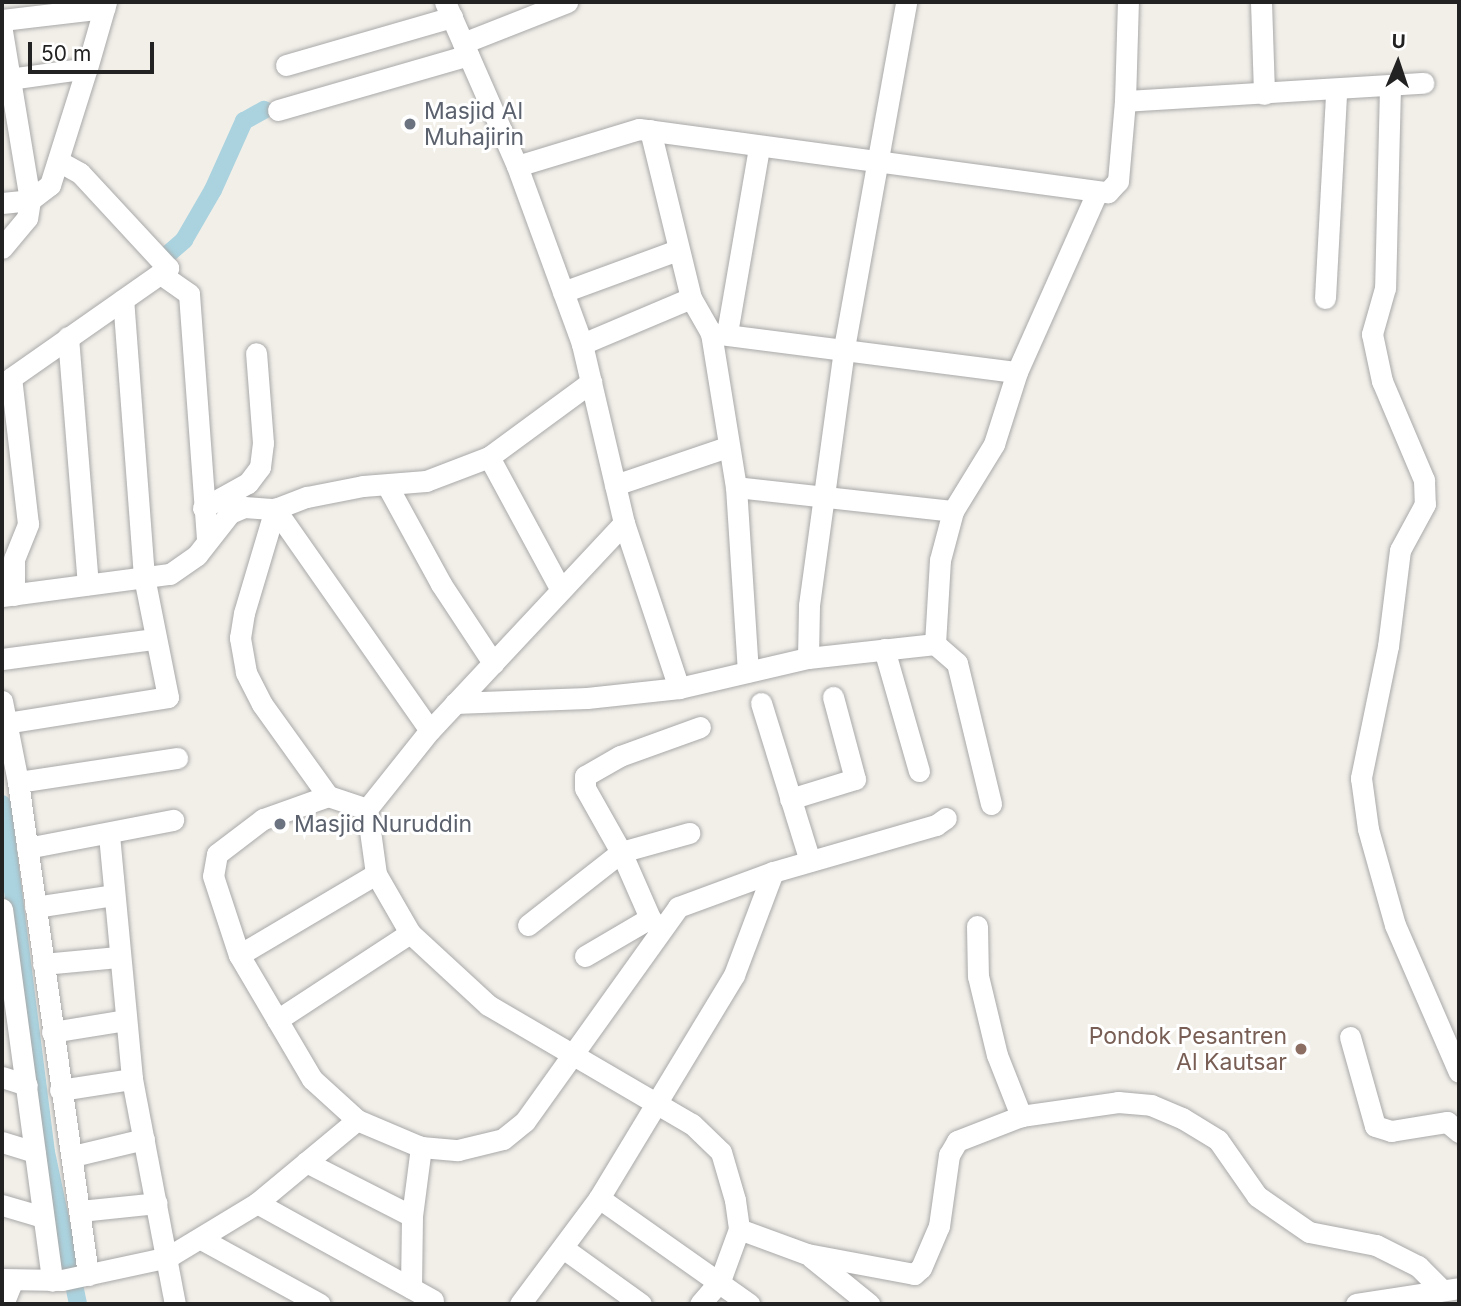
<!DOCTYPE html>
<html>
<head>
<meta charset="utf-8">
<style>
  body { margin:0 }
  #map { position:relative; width:1461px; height:1306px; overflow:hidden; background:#f2efe9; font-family:Inter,sans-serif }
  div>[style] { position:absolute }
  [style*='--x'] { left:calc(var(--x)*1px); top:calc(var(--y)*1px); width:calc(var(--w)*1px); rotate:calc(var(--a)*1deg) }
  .canal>* { height:18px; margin:-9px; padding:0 9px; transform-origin:9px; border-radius:9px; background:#aad3df }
  .roads { filter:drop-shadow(0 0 2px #a9a9a9) drop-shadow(0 0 2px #a9a9a9) }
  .minor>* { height:21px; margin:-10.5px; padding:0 10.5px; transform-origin:10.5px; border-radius:10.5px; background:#fff }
  .dots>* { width:19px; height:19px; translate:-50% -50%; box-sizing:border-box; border:4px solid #fff; border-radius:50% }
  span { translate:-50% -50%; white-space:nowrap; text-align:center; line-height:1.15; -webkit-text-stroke:6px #fff; paint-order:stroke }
  .worship-label { font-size:23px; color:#5b616d }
  .left { translate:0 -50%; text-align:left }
  .education-label { font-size:23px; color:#785e54 }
  .right { translate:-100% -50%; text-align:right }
  .frame { position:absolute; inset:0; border:4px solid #222; pointer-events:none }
  .north { position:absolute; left:1363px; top:28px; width:70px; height:70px; -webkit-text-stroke:5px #fff; paint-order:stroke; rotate:2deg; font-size:19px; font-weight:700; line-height:28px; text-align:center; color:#222 }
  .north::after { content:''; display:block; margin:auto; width:24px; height:32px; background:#222; clip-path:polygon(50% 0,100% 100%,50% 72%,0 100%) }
  .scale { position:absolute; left:28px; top:42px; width:126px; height:32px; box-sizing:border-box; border:4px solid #222; border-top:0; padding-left:9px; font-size:21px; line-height:24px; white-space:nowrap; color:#222; -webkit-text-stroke:5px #fff; paint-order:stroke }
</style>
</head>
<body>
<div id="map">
  <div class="canal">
    <i style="--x:167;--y:255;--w:23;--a:-41"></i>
    <i style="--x:184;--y:240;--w:58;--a:-59.9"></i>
    <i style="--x:213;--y:190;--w:76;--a:-65.8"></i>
    <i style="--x:244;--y:121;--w:23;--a:-29"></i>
    <i style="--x:2;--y:804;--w:351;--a:82.8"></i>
    <i style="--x:46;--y:1152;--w:155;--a:78.1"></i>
  </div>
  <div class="roads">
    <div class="minor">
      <i style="--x:445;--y:2;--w:179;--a:66.3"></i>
      <i style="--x:517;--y:166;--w:189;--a:69.9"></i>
      <i style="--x:582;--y:344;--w:184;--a:76.8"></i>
      <i style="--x:624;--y:523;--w:284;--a:133.1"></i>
      <i style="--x:430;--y:730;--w:101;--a:128.6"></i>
      <i style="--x:367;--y:809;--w:66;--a:82.1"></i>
      <i style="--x:376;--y:874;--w:68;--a:60"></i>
      <i style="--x:410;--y:933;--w:106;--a:42.7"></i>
      <i style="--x:488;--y:1005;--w:236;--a:30.3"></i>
      <i style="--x:692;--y:1124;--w:40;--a:44"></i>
      <i style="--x:721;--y:1152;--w:50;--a:73.7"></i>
      <i style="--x:735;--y:1200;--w:29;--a:82"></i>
      <i style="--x:739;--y:1229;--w:55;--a:110.1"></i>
      <i style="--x:720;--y:1281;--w:30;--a:131"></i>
      <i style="--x:1261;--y:2;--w:92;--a:88.1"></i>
      <i style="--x:2;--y:20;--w:103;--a:-6.7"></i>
      <i style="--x:2;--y:31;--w:171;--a:80.6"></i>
      <i style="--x:30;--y:200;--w:18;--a:99"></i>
      <i style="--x:27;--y:218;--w:39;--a:130"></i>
      <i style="--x:463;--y:43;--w:112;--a:-21.5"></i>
      <i style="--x:286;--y:65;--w:173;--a:-16.1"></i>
      <i style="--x:2;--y:80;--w:86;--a:-8"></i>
      <i style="--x:87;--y:68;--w:69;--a:-73.9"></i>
      <i style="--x:1390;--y:87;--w:201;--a:91.4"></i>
      <i style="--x:1385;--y:288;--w:48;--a:105.8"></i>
      <i style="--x:1372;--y:334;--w:48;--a:78"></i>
      <i style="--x:1382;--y:381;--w:108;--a:67"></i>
      <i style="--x:1424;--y:480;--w:24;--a:88"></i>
      <i style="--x:1425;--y:504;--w:52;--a:118.5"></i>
      <i style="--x:1400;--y:550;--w:97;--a:97.1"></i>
      <i style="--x:1388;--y:646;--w:135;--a:101.6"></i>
      <i style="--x:1361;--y:778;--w:51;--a:82.2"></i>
      <i style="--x:1368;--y:829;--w:100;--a:74.3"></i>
      <i style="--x:1395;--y:925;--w:160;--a:66.5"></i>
      <i style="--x:1125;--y:101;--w:99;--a:-88.3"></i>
      <i style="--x:278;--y:110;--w:198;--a:-16.1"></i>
      <i style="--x:650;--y:130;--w:173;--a:76.3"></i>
      <i style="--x:691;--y:298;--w:40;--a:60.3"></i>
      <i style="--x:711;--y:333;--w:156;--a:80.8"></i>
      <i style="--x:736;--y:487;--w:185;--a:86.3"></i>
      <i style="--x:517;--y:166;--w:127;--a:-16.9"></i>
      <i style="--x:639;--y:129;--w:473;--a:7.7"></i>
      <i style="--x:1108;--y:192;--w:15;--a:-48"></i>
      <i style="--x:1118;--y:181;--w:80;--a:-85"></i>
      <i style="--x:1125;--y:101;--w:299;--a:-3.5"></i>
      <i style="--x:2;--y:203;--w:28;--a:-6"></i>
      <i style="--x:30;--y:200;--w:25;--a:-37"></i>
      <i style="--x:50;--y:185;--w:123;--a:-72.5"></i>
      <i style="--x:162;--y:275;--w:33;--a:35"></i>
      <i style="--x:189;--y:294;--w:248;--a:85.8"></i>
      <i style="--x:563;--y:292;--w:122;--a:-20.1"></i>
      <i style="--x:1325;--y:298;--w:206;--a:-86.9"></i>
      <i style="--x:711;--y:333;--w:308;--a:7.3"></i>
      <i style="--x:727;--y:333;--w:189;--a:-80.2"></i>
      <i style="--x:68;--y:337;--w:248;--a:85.4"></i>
      <i style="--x:582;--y:344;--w:118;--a:-22.9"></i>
      <i style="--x:489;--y:457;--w:151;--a:61.6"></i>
      <i style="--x:615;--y:485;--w:118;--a:-18.7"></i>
      <i style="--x:388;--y:487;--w:111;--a:61.3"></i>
      <i style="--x:441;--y:584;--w:95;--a:56.6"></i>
      <i style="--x:736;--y:487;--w:218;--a:6.3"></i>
      <i style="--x:203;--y:508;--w:51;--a:-29.1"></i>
      <i style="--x:248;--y:483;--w:20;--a:-53"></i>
      <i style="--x:260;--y:467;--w:24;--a:-83"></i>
      <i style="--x:263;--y:443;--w:90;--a:-94.4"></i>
      <i style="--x:624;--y:523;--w:174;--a:71.6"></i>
      <i style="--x:14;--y:595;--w:36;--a:-90"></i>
      <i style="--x:14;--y:559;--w:38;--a:-68"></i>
      <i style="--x:28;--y:524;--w:147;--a:-96.6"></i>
      <i style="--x:11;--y:378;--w:192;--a:-35"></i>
      <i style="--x:168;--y:268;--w:129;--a:-132.8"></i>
      <i style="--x:80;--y:173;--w:25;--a:-151"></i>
      <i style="--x:2;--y:596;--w:169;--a:-7.5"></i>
      <i style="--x:170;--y:574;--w:33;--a:-35"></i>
      <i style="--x:197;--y:555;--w:53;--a:-51.8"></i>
      <i style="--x:230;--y:513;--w:15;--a:-23"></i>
      <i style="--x:244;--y:507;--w:31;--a:4"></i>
      <i style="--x:275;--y:509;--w:34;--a:-21"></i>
      <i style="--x:307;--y:497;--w:57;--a:-11.1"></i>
      <i style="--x:363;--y:486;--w:63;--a:-4.5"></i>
      <i style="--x:426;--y:481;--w:67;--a:-20.9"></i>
      <i style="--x:489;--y:457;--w:127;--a:-36.3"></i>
      <i style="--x:935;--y:644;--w:29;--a:41"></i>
      <i style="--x:957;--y:663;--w:145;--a:76.4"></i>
      <i style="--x:884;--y:649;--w:127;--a:74"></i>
      <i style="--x:808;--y:658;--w:53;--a:-88.9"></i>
      <i style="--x:809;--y:605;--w:259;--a:-82.2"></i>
      <i style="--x:844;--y:348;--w:352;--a:-79.8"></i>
      <i style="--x:2;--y:659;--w:152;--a:-7.5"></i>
      <i style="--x:2;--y:701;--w:83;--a:78.8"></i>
      <i style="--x:18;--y:782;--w:498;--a:81.9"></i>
      <i style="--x:455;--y:703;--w:132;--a:-2.2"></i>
      <i style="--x:587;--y:698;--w:93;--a:-6.2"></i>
      <i style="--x:679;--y:688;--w:132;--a:-13.1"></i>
      <i style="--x:808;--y:658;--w:128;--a:-6.3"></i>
      <i style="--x:935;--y:644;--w:84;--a:-86.6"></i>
      <i style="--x:940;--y:560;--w:51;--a:-75.1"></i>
      <i style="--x:953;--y:511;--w:79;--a:-58.5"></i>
      <i style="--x:994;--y:444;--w:76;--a:-72.3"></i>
      <i style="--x:1017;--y:372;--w:197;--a:-66"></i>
      <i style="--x:761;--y:703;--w:165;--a:72.8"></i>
      <i style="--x:6;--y:723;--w:164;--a:-9.1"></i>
      <i style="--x:168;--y:697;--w:122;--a:-101.3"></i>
      <i style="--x:144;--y:577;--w:278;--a:-94.3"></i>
      <i style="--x:18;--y:782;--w:161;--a:-8.6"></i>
      <i style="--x:328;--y:796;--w:69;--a:160.5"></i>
      <i style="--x:263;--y:819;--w:58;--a:142.7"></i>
      <i style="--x:217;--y:854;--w:22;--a:100"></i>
      <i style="--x:213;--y:876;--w:83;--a:71.8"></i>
      <i style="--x:239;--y:955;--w:144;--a:59.5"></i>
      <i style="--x:312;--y:1079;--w:61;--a:42.3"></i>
      <i style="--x:357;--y:1120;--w:69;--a:22.9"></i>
      <i style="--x:421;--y:1147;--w:37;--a:5"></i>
      <i style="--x:458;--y:1150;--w:46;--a:-13.7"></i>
      <i style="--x:503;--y:1139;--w:28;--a:-39"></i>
      <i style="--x:525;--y:1121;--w:263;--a:-54.4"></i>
      <i style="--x:678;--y:907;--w:101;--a:-20.2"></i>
      <i style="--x:773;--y:872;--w:170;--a:-16.1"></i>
      <i style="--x:936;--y:825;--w:12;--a:-35"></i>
      <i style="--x:790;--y:799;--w:68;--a:-17.1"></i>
      <i style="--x:855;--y:779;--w:85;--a:-105"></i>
      <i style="--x:367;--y:809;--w:41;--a:-161.6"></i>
      <i style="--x:328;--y:796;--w:113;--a:-125.7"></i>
      <i style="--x:262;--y:704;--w:36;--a:-117"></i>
      <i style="--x:246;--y:672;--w:35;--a:-100"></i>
      <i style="--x:240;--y:638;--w:25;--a:-81"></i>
      <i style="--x:244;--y:613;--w:109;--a:-73.4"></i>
      <i style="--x:275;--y:509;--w:270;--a:55"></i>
      <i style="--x:109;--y:835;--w:245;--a:84.6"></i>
      <i style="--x:132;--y:1079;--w:229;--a:79.2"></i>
      <i style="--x:27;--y:848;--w:149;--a:-10.9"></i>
      <i style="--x:35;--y:907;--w:79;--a:-8.7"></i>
      <i style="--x:2;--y:909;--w:375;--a:82.3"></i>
      <i style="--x:650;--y:918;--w:72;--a:-113.7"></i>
      <i style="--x:621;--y:852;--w:73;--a:-119.4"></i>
      <i style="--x:585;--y:788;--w:12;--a:-90"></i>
      <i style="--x:585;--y:776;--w:40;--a:-29.7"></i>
      <i style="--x:620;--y:756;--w:85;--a:-19.9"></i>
      <i style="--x:528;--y:925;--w:118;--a:-38.1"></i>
      <i style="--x:621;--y:852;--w:71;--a:-15.6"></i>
      <i style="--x:977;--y:926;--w:50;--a:88.9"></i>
      <i style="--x:978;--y:976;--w:81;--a:76.5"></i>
      <i style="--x:997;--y:1055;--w:66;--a:68.5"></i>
      <i style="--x:239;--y:955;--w:159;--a:-30.6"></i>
      <i style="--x:585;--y:956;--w:75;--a:-30.3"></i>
      <i style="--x:650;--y:918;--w:11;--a:52"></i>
      <i style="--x:43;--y:964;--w:75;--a:-5.3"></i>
      <i style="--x:277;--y:1020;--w:159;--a:-33.2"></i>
      <i style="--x:52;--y:1032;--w:74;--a:-9.3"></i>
      <i style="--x:1350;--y:1037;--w:92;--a:74.3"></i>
      <i style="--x:1375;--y:1126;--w:17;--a:17"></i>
      <i style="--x:1391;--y:1131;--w:57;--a:-9.1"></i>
      <i style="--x:1447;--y:1122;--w:16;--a:40"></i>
      <i style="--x:2;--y:1077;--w:26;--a:18"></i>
      <i style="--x:60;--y:1090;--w:73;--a:-8.7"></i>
      <i style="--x:2;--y:1142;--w:34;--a:17"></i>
      <i style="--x:73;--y:1156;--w:73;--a:-13.5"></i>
      <i style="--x:306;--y:1162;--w:119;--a:27"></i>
      <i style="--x:599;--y:1198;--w:261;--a:-58.8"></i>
      <i style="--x:734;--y:975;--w:110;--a:-69.3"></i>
      <i style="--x:257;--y:1203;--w:201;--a:28.9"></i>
      <i style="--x:2;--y:1205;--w:43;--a:16.3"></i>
      <i style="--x:80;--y:1211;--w:77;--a:-5.9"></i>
      <i style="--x:739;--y:1229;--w:72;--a:20.2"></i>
      <i style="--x:807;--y:1254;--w:109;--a:10.6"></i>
      <i style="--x:914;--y:1274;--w:9;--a:-41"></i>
      <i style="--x:921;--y:1268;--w:46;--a:-66.8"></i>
      <i style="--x:939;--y:1226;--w:72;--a:-82"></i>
      <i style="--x:949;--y:1155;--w:16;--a:-60"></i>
      <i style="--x:957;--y:1141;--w:69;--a:-21.3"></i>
      <i style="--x:1021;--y:1116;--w:98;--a:-8.2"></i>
      <i style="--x:1118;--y:1102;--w:33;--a:5"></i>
      <i style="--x:1151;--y:1105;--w:34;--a:23"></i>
      <i style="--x:1182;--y:1118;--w:42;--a:31.4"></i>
      <i style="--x:1218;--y:1140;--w:68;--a:55.1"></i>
      <i style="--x:1257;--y:1196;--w:63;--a:34.7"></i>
      <i style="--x:1309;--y:1232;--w:68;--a:11"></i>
      <i style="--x:1376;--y:1245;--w:47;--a:26.6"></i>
      <i style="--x:1418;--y:1266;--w:31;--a:45"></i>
      <i style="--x:203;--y:1240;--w:133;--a:28.7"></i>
      <i style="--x:563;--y:1248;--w:96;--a:35.7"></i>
      <i style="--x:811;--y:1257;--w:75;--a:39"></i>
      <i style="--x:2;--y:1279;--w:60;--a:1"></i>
      <i style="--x:62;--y:1280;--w:108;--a:-12.2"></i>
      <i style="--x:168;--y:1257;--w:104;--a:-31.2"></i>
      <i style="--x:257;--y:1203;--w:130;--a:-39.7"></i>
      <i style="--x:411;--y:1288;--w:72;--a:-89.2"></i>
      <i style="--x:412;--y:1216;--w:70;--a:-82.6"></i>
      <i style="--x:3;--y:1304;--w:24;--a:-68"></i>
      <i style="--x:520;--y:1304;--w:132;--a:-53.3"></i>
      <i style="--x:599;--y:1198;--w:184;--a:35.2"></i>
      <i style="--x:1356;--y:1304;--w:104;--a:-8.8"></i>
    </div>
  </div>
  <div class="dots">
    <i style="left:410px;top:124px;background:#6b7280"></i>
    <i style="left:280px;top:824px;background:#6b7280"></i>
    <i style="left:1301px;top:1049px;background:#8d6e63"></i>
  </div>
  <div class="worship-label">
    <span class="left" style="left:424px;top:124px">Masjid Al<br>Muhajirin</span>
    <span class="left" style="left:294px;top:824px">Masjid Nuruddin</span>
  </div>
  <div class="education-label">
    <span class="right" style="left:1287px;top:1049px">Pondok Pesantren<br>Al Kautsar</span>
  </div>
  <div class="frame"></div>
  <div class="north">U</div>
  <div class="scale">50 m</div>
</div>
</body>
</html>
